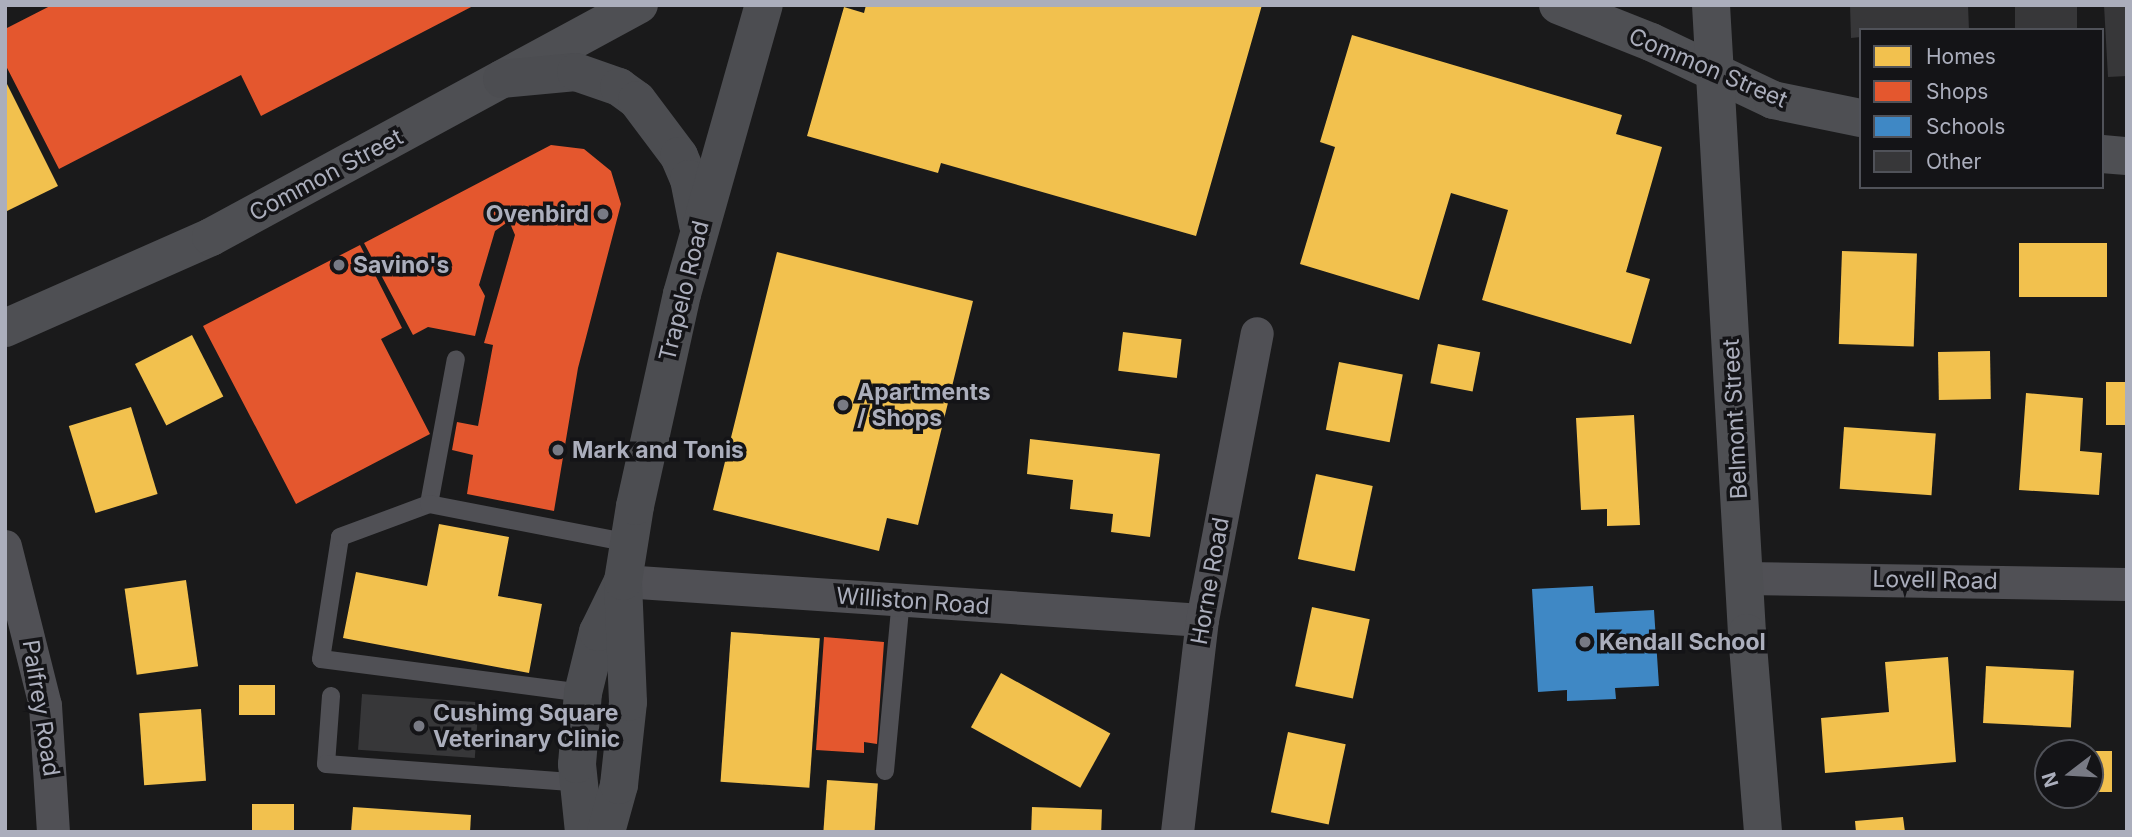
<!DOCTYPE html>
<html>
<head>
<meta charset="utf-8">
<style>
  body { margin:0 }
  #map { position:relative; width:2132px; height:837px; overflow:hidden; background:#1a1a1b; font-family:Inter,sans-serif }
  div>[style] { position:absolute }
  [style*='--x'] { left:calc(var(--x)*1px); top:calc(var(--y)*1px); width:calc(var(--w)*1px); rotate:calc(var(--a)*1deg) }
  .homes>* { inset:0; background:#f2c14e; transform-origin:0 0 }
  .shops>* { inset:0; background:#e4572e }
  .schools>* { inset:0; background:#3f88c5 }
  .building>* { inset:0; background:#373739; transform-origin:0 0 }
  .lane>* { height:18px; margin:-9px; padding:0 9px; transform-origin:9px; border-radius:9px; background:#505055 }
  .street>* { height:33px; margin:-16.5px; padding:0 16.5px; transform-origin:16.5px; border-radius:16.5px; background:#505055 }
  .secondary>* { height:38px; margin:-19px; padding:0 19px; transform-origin:19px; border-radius:19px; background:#4e4f53 }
  .primary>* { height:38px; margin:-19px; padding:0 19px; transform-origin:19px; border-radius:19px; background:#4c4d51 }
  .dots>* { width:19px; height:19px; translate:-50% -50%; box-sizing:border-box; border:4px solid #141417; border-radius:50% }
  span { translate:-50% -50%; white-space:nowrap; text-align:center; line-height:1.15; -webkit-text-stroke:7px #141417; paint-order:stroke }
  .street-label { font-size:23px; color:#abaebc }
  .poi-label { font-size:23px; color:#abaebc; font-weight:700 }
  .right { translate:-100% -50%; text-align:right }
  .left { translate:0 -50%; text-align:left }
  .frame { position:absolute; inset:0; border:7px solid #abaebc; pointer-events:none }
  .legend { position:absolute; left:1859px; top:28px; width:245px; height:161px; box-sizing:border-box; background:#141417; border:2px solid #505259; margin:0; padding:9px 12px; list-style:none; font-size:21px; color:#abaebc }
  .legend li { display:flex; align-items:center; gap:14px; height:35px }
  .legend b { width:35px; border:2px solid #505259 }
  .north { position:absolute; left:2034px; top:739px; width:70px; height:70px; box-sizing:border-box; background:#141417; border:2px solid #505259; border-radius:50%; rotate:253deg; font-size:19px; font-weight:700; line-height:28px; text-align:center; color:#abaebc }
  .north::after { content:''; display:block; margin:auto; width:24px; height:32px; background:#787a84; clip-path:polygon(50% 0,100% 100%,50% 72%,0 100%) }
</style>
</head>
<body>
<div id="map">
  <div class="homes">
    <i style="clip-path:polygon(866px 5px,1262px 5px,1196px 236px,941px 163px,938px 173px,807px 136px,844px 7px,864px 13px)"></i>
    <i style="clip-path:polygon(1352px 35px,1622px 115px,1616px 134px,1662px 147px,1626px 272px,1650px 279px,1631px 344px,1482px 300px,1508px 210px,1451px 193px,1419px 300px,1300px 264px,1335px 147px,1320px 142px)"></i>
    <i style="clip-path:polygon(5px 80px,58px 186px,5px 212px)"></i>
    <i style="left:2019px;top:243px;width:88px;height:54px"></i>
    <i style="left:1842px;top:251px;width:75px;height:93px;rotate:2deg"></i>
    <i style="clip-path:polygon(777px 252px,973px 301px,918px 525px,887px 518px,879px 551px,713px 510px)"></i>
    <i style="left:1123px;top:332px;width:59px;height:39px;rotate:7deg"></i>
    <i style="left:192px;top:335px;width:69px;height:64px;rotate:63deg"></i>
    <i style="left:1438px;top:344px;width:43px;height:40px;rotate:11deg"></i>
    <i style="left:1990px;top:351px;width:48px;height:52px;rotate:89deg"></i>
    <i style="left:1339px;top:362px;width:65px;height:69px;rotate:11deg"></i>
    <i style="left:2106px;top:382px;width:21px;height:43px"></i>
    <i style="clip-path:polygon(2026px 393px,2083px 398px,2080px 451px,2102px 453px,2099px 495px,2019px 490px)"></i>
    <i style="left:131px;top:407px;width:91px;height:65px;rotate:73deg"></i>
    <i style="clip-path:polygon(1634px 415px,1640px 525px,1607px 526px,1607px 509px,1581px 510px,1576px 418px)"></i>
    <i style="left:1844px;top:427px;width:92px;height:62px;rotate:4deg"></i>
    <i style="clip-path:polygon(1030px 439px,1160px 454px,1150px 537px,1111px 532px,1113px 514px,1070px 509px,1073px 480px,1027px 474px)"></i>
    <i style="left:1316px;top:474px;width:58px;height:87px;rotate:12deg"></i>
    <i style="clip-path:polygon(439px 524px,509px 537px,498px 596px,542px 604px,529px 673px,343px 638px,356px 572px,427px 586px)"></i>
    <i style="left:186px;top:580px;width:87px;height:62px;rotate:82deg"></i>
    <i style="left:1312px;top:607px;width:59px;height:81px;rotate:12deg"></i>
    <i style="left:731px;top:632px;width:89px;height:150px;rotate:4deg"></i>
    <i style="clip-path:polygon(1948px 657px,1956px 762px,1825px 773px,1821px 718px,1889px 712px,1885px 662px)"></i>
    <i style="left:1986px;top:666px;width:88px;height:57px;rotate:3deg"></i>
    <i style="left:1001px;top:673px;width:125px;height:62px;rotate:29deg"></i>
    <i style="left:239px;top:685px;width:36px;height:30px"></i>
    <i style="left:201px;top:709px;width:72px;height:62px;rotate:86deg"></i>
    <i style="left:1288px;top:732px;width:59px;height:82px;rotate:12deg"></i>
    <i style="left:2090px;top:751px;width:22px;height:41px"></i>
    <i style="left:827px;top:780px;width:51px;height:50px;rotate:4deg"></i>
    <i style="left:252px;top:804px;width:42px;height:28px"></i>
    <i style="clip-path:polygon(353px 807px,471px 815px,470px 832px,351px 832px)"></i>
    <i style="left:1032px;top:807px;width:70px;height:25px;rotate:2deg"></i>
    <i style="clip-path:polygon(1903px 817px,1905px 832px,1856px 832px,1855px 821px)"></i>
  </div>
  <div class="shops">
    <i style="clip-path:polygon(52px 5px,475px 5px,261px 116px,241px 75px,59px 169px,5px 64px,5px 29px)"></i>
    <i style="clip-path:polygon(551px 145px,584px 149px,611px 171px,621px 204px,578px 368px,554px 511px,467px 494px,473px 455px,452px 450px,457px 422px,478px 426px,493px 345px,484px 343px,515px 235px,509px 221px,495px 231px,479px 285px,485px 296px,475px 336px,428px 327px,413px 335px,364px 243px)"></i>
    <i style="clip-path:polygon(360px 245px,402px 328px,381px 339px,430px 434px,296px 504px,203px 326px)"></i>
    <i style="clip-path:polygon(824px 637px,884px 642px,877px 744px,864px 742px,864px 753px,816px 750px)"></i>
  </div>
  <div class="schools">
    <i style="clip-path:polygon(1593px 586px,1595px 613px,1654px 610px,1659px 686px,1615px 688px,1616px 699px,1567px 701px,1567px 690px,1538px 692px,1532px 589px)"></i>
  </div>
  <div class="building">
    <i style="clip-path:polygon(1850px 5px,1968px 5px,1969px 30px,1861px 30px,1861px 37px,1851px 38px)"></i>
    <i style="left:2015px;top:5px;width:62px;height:25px"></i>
    <i style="clip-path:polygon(2104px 5px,2127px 5px,2127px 76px,2108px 77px)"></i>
    <i style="left:362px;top:694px;width:117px;height:56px;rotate:4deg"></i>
  </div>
  <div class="lane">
    <i style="--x:429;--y:504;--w:147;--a:-79.5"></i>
    <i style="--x:583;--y:693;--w:264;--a:-172.6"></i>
    <i style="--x:321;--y:659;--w:123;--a:-81.1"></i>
    <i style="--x:340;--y:537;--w:95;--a:-20.3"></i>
    <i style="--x:429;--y:504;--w:204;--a:11"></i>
    <i style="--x:331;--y:696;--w:68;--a:94.2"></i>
    <i style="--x:326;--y:764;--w:259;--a:4.2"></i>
    <i style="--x:885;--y:771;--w:172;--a:-84.7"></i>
  </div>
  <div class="street">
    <i style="--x:5;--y:546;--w:164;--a:75.9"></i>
    <i style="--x:45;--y:705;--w:127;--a:86.4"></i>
    <i style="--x:1744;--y:578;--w:383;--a:0.9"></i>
    <i style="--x:623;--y:581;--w:580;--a:3.85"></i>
    <i style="--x:1177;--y:832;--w:213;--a:-83.3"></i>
    <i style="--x:1202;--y:620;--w:292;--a:-79.2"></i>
  </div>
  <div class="secondary">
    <i style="--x:1558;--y:5;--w:100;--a:21.7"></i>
    <i style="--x:1651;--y:42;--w:135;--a:25.4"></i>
    <i style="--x:1773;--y:100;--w:90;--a:11.6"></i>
    <i style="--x:1711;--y:5;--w:629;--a:86.72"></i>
    <i style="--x:1747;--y:633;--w:200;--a:85.4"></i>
    <i style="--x:2102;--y:154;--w:25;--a:5"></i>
    <i style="--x:5;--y:328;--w:225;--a:-23.8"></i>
    <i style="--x:211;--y:237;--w:487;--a:-28.5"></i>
  </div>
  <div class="primary">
    <i style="--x:502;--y:79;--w:74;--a:-5.4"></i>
    <i style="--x:576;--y:72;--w:46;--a:19.2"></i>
    <i style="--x:619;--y:87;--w:22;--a:36"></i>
    <i style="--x:637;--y:100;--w:70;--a:53.1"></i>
    <i style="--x:679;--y:156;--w:25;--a:67"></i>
    <i style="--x:689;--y:179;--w:47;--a:78.9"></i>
    <i style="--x:584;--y:832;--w:68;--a:-95.9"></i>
    <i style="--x:577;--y:764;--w:71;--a:-85.2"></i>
    <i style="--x:583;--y:693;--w:63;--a:-76.2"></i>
    <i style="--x:598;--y:632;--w:57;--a:-63.9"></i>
    <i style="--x:606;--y:832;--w:49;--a:-74.5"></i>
    <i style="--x:619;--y:785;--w:83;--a:-83.8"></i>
    <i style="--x:628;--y:702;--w:121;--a:-92.4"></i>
    <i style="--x:623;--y:581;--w:76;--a:-80.9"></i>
    <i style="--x:635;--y:506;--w:217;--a:-77.5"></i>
    <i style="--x:682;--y:294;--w:300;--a:-74.2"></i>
  </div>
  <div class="dots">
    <i style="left:603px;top:214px;background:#787a84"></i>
    <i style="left:339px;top:265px;background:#787a84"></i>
    <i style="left:843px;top:405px;background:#787a84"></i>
    <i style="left:558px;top:450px;background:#787a84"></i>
    <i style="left:1585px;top:642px;background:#787a84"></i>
    <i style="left:419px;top:726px;background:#787a84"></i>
  </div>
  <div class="street-label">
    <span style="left:1708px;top:68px;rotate:23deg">Common Street</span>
    <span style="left:326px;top:175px;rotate:-28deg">Common Street</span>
    <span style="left:684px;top:291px;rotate:-76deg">Trapelo Road</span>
    <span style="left:1735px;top:419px;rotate:-93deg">Belmont Street</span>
    <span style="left:1935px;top:580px;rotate:1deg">Lovell Road</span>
    <span style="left:1210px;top:581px;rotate:-80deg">Horne Road</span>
    <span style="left:913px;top:601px;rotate:4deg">Williston Road</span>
    <span style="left:41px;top:708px;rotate:81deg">Palfrey Road</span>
  </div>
  <div class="poi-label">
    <span class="right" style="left:589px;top:214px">Ovenbird</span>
    <span class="left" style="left:353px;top:265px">Savino's</span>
    <span class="left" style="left:857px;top:405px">Apartments<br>/ Shops</span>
    <span class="left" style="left:572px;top:450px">Mark and Tonis</span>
    <span class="left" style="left:1599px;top:642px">Kendall School</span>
    <span class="left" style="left:433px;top:726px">Cushimg Square<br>Veterinary Clinic</span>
  </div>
  <div class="frame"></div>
  <ul class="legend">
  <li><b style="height:19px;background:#f2c14e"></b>Homes</li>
  <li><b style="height:19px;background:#e4572e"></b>Shops</li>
  <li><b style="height:19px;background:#3f88c5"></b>Schools</li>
  <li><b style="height:19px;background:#373739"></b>Other</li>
  </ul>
  <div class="north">N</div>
</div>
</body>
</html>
